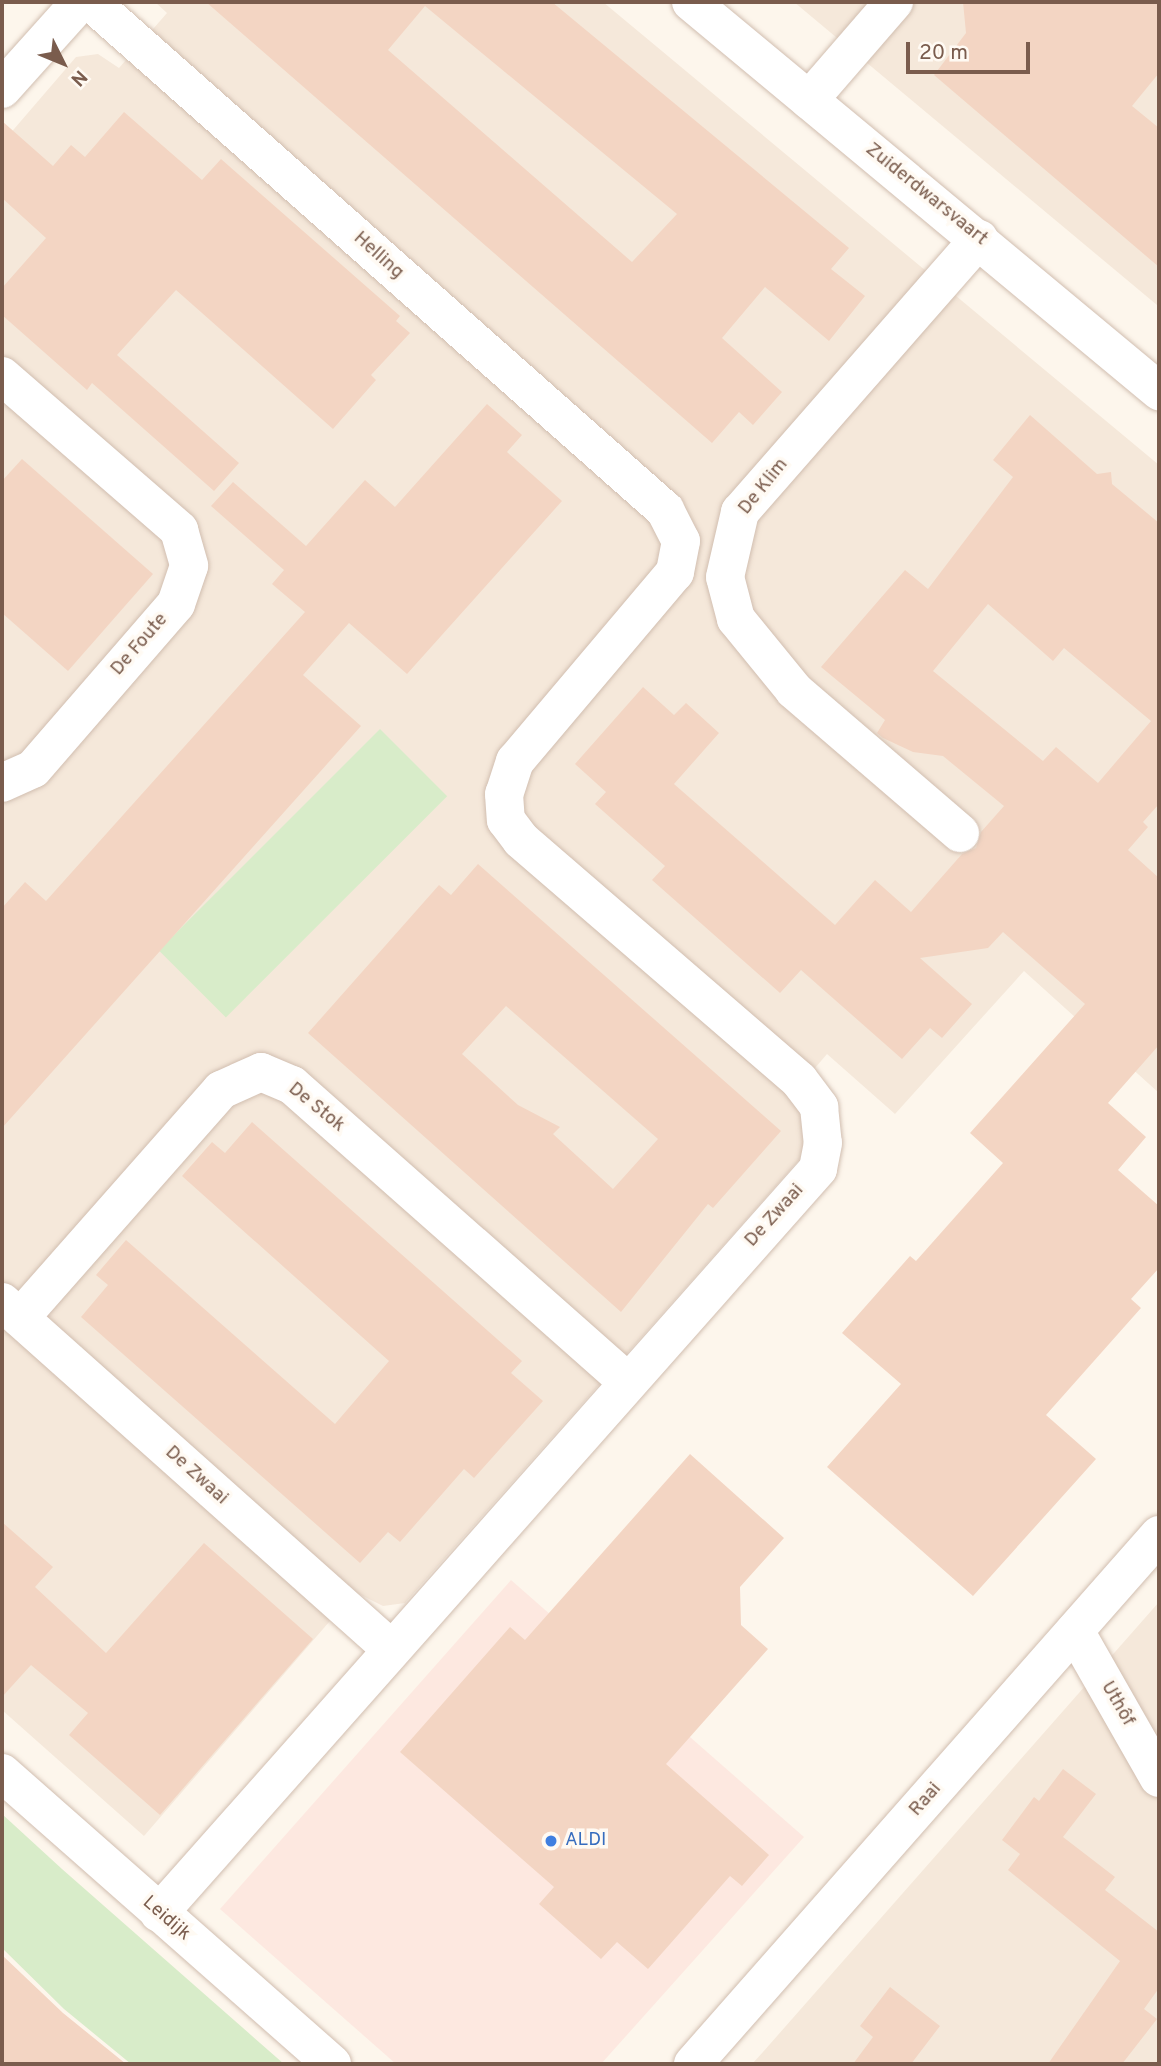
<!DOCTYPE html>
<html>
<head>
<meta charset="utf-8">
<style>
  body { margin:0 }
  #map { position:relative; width:1161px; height:2066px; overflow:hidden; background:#fdf6ec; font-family:Overpass,sans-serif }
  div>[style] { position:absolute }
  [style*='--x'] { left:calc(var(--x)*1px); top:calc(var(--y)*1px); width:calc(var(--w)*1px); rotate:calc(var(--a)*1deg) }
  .residential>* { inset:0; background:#f5e8da }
  .commercial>* { inset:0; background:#fde8e0 }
  .green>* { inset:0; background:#d8ecc9; transform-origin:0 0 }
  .building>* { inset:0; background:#f3d5c3 }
  .roads { filter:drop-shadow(0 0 2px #d1beb0) drop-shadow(0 0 2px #d1beb0) }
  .street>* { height:38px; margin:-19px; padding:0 19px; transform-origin:19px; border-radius:19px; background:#fff }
  .secondary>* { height:38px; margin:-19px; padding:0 19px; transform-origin:19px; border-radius:19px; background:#fff }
  .dots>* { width:19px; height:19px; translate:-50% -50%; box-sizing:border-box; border:4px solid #fffaf3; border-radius:50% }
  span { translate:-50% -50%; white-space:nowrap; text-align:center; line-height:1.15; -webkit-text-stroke:7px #fffaf3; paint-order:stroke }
  .street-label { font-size:19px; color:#7a5c4d }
  .shop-label { font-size:19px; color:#366cbe }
  .left { translate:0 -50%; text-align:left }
  .frame { position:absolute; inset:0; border:4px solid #7a5c4d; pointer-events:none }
  .north { position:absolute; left:28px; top:28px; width:70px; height:70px; -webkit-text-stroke:5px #fffaf3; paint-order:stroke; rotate:133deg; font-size:19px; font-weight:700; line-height:28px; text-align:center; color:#7a5c4d }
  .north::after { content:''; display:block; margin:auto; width:24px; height:32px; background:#7a5c4d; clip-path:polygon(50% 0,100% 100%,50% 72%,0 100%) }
  .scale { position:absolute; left:906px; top:42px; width:124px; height:32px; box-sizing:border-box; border:4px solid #7a5c4d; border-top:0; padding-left:9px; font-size:21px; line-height:24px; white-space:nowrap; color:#7a5c4d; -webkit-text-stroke:5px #fffaf3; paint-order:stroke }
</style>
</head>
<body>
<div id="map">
  <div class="residential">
    <i style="clip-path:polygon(155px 2px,603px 2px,1159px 465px,1159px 1093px,1024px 971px,895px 1114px,827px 1054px,791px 1096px,800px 1107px,805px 1146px,799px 1160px,405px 1603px,383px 1606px,355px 1592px,144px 1836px,2px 1710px,2px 143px,76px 57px,98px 54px,119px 68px,167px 13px)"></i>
    <i style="clip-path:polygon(794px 2px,1159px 2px,1159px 306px,1157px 305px)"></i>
    <i style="clip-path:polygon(1159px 1602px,1159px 2064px,752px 2064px,763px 2052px)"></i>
  </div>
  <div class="commercial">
    <i style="clip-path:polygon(511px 1580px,804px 1837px,601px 2064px,396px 2064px,220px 1909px)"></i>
  </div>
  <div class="green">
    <i style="left:380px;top:729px;width:95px;height:313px;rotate:45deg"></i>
    <i style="clip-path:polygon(2px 1814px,62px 1869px,284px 2064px,131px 2064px,64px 2009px,2px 1948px)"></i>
  </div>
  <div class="building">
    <i style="clip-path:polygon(evenodd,206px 2px,552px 2px,849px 248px,831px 269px,865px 296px,829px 341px,765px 287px,722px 338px,782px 392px,753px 425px,739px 412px,712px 443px,206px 2px,425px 6px,677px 214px,632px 262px,388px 50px,425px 6px)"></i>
    <i style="clip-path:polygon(963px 2px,1159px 2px,1159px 73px,1132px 106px,1159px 128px,1159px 267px,934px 75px,966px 33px)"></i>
    <i style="clip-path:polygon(124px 112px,202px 180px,221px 159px,400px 316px,396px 321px,410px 333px,371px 375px,376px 380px,333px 429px,176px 290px,117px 355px,239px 463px,214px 491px,92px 383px,87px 390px,2px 315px,2px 288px,46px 238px,2px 198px,2px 121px,53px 166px,71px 145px,85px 157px)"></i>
    <i style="clip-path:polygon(487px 404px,522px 435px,507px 452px,562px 501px,407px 674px,349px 623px,303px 675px,361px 726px,2px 1128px,2px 908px,25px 882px,46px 901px,305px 612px,272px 584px,284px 570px,211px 506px,233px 482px,306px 546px,365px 480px,395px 507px)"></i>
    <i style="clip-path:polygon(evenodd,1030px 415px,1097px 474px,1111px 472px,1112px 484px,1159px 523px,1159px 804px,1143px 822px,1148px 827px,1128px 850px,1159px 878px,1159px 1045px,1108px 1103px,1146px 1137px,1118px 1170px,1159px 1206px,1159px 1268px,1131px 1299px,1141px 1308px,1046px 1415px,1096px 1459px,973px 1596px,827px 1467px,901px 1384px,842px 1333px,910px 1256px,916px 1261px,1003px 1163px,970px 1133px,1085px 1004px,1003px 932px,988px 948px,920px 958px,972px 1004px,942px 1038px,930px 1028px,902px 1059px,801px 970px,780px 993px,652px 880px,665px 866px,595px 804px,606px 792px,575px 764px,643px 687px,674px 715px,686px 703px,719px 733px,674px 784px,835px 925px,875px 880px,911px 912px,962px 854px,976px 848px,981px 832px,1004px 806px,943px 756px,913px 752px,883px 738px,877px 733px,885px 720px,821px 667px,905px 570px,928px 589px,1013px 477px,993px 460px,1030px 415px,988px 604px,1053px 661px,1064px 648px,1151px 721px,1098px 783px,1056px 747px,1043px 761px,933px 671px,988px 604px)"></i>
    <i style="clip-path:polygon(22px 459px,153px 574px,68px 671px,2px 613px,2px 481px)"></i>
    <i style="clip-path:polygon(evenodd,478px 864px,781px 1131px,713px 1208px,708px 1204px,621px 1312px,308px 1033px,439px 885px,451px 895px,478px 864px,506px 1006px,658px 1139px,613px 1189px,553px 1134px,560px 1127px,518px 1105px,462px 1054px,506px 1006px)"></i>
    <i style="clip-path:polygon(252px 1122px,522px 1361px,511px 1373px,543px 1401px,474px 1478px,464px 1469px,400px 1542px,388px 1532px,360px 1563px,81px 1317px,108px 1285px,96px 1275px,126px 1240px,335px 1424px,389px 1361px,182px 1176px,212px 1142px,225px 1153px)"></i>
    <i style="clip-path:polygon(690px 1454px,784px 1538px,740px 1587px,741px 1625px,768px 1649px,666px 1764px,769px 1855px,742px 1886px,730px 1876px,648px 1969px,617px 1942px,601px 1959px,539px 1904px,554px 1887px,400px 1752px,510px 1627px,525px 1640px)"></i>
    <i style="clip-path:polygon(2px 1522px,53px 1567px,35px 1587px,106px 1653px,204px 1543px,313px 1639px,160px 1815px,69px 1735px,88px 1713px,31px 1665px,2px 1697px)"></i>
    <i style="clip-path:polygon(1063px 1769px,1096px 1794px,1063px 1837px,1115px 1877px,1105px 1890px,1159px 1932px,1159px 1988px,1144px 2009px,1157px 2019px,1122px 2064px,1048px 2064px,1120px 1961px,1008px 1870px,1020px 1854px,1002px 1840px,1034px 1797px,1039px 1801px)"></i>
    <i style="clip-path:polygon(2px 1955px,63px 2013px,126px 2064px,2px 2064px)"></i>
    <i style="clip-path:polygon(890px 1987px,940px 2026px,911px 2064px,853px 2064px,873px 2037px,860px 2026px)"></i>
  </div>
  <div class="roads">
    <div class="street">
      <i style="--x:91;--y:2;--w:767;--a:41.51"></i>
      <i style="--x:665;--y:510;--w:35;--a:63"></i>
      <i style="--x:681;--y:541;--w:32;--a:101"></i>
      <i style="--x:675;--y:572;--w:248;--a:130.2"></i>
      <i style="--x:515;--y:761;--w:35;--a:108"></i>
      <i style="--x:504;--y:794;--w:26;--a:86"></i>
      <i style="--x:506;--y:820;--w:25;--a:53"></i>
      <i style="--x:521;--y:840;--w:367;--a:40.8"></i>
      <i style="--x:799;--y:1080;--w:34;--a:53"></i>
      <i style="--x:819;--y:1107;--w:36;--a:84"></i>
      <i style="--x:823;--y:1143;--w:26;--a:101"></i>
      <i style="--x:818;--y:1169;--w:994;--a:131.53"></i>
      <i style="--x:2;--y:89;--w:117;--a:-48.1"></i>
      <i style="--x:809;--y:100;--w:130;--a:-49.1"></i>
      <i style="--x:2;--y:376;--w:235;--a:41"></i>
      <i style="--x:179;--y:530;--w:37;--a:74"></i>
      <i style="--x:189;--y:566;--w:40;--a:108.9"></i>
      <i style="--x:176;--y:604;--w:218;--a:130.9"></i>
      <i style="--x:33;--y:769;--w:34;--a:156"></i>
      <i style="--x:960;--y:833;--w:219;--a:-139.3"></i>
      <i style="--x:794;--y:690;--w:92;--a:-129.2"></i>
      <i style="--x:736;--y:619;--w:43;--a:-104.7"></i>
      <i style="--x:725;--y:577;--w:67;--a:-77"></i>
      <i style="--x:740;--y:512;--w:363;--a:-48.8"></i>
      <i style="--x:2;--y:1302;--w:521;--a:41.73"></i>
      <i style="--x:20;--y:1318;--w:304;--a:-48.6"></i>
      <i style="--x:221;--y:1090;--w:44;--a:-24.2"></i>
      <i style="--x:261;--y:1072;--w:34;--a:23"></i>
      <i style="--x:292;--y:1085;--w:447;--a:41.5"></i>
      <i style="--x:1075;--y:1631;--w:169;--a:60.3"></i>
      <i style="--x:2;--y:1773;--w:440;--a:41.4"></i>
      <i style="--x:693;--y:2064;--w:705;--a:-48.62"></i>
    </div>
    <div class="secondary">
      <i style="--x:691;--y:2;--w:609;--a:39.73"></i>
    </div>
  </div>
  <div class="dots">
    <i style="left:551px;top:1841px;background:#3f7fe0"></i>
  </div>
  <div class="street-label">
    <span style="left:926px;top:195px;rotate:39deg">Zuiderdwarsvaart</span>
    <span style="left:378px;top:256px;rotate:42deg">Helling</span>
    <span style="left:764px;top:487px;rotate:-51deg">De Klim</span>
    <span style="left:140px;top:645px;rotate:-49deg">De Foute</span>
    <span style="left:316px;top:1108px;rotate:39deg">De Stok</span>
    <span style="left:775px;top:1216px;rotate:-48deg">De Zwaai</span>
    <span style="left:196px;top:1476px;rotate:42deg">De Zwaai</span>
    <span style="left:1117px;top:1704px;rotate:60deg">Uthôf</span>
    <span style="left:926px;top:1800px;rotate:-49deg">Raai</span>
    <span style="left:166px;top:1919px;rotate:41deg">Leidijk</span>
  </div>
  <div class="shop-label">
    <span class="left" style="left:565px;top:1841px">ALDI</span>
  </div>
  <div class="frame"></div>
  <div class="north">N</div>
  <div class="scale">20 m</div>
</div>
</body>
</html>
